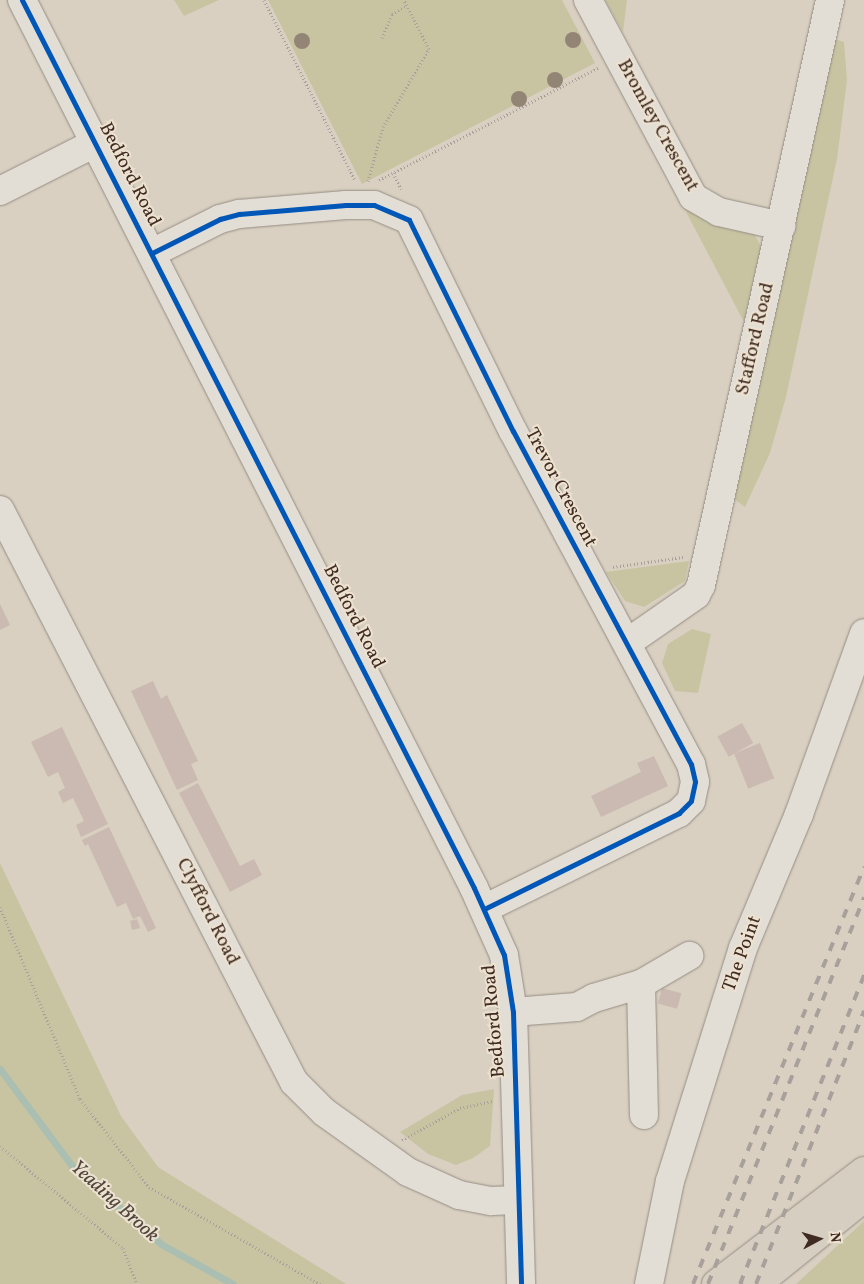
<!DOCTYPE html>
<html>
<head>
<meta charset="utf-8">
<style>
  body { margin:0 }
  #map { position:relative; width:864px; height:1284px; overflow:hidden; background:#d9d0c1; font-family:Vollkorn,serif }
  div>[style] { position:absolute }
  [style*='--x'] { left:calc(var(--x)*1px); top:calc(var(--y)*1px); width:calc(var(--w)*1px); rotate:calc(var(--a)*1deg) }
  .green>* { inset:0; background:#c8c4a2 }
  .stream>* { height:7px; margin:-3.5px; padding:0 3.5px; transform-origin:3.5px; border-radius:3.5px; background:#aabfb1 }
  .building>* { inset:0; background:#cabab1; transform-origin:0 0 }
  .path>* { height:3px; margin-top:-1.5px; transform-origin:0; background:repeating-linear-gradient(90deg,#a8a19b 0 1px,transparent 0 3.5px) }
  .roads { filter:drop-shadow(0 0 1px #958d84) drop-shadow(0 0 1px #958d84) }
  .minor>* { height:28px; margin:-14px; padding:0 14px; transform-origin:14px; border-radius:14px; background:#e2ded5 }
  .major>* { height:28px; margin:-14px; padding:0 14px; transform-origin:14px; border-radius:14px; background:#d6cec1 }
  .rail>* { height:4px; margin-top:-2px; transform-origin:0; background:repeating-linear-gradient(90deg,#a8a19b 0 9px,transparent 0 18px) }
  .cycleway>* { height:5px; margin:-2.5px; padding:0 2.5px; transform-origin:2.5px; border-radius:2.5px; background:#0057b8 }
  .trees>* { width:16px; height:16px; margin:-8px; border-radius:50%; background:#938575 }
  span { translate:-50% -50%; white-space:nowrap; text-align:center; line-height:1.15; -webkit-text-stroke:4px #ede2d0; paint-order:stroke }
  .street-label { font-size:19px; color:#402b23 }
  .water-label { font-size:20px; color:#51473e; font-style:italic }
  .north { position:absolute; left:794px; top:1214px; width:50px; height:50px; -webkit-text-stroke:4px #ede2d0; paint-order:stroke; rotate:84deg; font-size:14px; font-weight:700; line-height:20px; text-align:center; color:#402b23 }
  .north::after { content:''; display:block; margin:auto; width:18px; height:22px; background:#402b23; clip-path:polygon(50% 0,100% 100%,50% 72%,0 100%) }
</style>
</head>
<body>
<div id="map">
  <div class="green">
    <i style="clip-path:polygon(174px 0,219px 0,184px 16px)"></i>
    <i style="clip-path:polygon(268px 0,562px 0,595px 63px,362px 184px)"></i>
    <i style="clip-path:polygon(605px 0,627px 0,623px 32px)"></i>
    <i style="clip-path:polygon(834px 39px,844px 42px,847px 80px,837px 159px,786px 397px,770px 453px,745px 507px,734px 499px)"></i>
    <i style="clip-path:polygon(684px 208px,737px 226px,755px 235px,761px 247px,744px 322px)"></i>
    <i style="clip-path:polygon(689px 561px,685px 581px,644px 607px,625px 601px,606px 572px)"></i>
    <i style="clip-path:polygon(692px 629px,711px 634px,698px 693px,675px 691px,662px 663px,668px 644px)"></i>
    <i style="clip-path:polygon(0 863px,121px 1116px,158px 1167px,346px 1284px,0 1284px)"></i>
    <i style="clip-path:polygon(494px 1089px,490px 1146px,473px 1158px,456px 1165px,428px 1154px,400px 1132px,462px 1095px)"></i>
    <i style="clip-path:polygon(864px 1221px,864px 1284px,796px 1284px)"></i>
  </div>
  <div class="stream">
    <i style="--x:0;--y:1069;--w:121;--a:53.4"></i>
    <i style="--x:72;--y:1166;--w:118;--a:41.2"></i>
    <i style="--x:161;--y:1244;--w:82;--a:29.1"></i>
  </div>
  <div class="building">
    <i style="clip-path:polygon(0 604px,10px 625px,0 630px)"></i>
    <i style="clip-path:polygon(153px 681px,161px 699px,167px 695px,198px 761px,191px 764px,198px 780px,177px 790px,131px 691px)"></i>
    <i style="left:742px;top:723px;width:23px;height:28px;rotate:61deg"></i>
    <i style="clip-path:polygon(62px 727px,108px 824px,81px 837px,76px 825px,84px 821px,73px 798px,63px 803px,58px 792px,65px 788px,58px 772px,48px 777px,31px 742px)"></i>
    <i style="left:760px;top:743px;width:38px;height:28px;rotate:68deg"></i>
    <i style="clip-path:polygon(654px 756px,668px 786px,601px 817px,591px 796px,641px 772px,637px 763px)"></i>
    <i style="clip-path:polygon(198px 783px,240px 866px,254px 859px,262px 875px,230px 892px,179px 793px)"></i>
    <i style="clip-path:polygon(109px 827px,156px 928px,148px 932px,140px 916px,133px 919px,126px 903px,117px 907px,88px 844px,85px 846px,82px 840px)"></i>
    <i style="clip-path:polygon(137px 919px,140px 928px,132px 930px,130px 921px)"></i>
    <i style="left:662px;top:988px;width:20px;height:16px;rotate:15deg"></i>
  </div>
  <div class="path">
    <i style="--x:264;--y:0;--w:202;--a:63.2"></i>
    <i style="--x:382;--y:38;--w:26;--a:-67"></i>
    <i style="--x:392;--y:14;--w:17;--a:-31"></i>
    <i style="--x:393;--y:173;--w:18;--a:63"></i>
    <i style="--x:379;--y:180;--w:246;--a:-27.1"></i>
    <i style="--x:368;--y:181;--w:56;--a:-74.5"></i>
    <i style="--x:383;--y:127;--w:91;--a:-59.5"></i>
    <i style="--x:429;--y:49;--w:55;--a:-117"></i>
    <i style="--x:613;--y:567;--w:71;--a:-8.1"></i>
    <i style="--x:0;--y:907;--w:208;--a:67.4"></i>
    <i style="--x:80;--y:1099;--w:112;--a:51.9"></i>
    <i style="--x:149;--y:1187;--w:197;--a:29.6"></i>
    <i style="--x:402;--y:1140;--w:66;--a:-28.9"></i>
    <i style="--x:460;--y:1108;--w:33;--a:-12"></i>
    <i style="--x:0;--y:1146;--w:160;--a:39.7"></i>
    <i style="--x:123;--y:1248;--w:39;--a:69"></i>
  </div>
  <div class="roads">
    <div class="minor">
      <i style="--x:22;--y:0;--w:996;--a:63.02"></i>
      <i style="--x:474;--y:888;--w:73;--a:65.9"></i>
      <i style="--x:504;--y:955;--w:58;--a:81"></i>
      <i style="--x:513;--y:1012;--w:272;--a:88.3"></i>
      <i style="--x:588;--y:0;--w:223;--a:61.9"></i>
      <i style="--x:693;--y:197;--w:30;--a:30"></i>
      <i style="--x:719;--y:212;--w:64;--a:12.7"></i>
      <i style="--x:0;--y:191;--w:106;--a:-26.8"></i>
      <i style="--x:152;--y:253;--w:76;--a:-26.6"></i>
      <i style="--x:220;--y:219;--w:20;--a:-15"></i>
      <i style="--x:239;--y:214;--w:107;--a:-4.8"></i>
      <i style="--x:346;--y:205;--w:28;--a:0"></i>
      <i style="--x:374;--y:205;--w:38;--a:23"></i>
      <i style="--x:409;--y:220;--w:235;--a:63.8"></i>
      <i style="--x:513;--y:431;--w:378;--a:61.9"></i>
      <i style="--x:691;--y:764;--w:18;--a:77"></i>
      <i style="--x:695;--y:782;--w:19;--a:102"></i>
      <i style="--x:691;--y:801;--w:17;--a:135"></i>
      <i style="--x:679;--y:813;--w:217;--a:153.8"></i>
      <i style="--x:0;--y:510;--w:643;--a:62.8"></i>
      <i style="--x:294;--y:1082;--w:42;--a:45"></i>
      <i style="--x:324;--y:1112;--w:103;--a:35.5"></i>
      <i style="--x:408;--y:1172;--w:56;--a:24.3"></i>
      <i style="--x:459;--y:1195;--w:33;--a:11"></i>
      <i style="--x:491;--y:1201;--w:26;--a:-2"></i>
      <i style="--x:627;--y:643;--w:84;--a:-34.8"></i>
      <i style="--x:696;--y:595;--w:11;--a:-63"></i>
      <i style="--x:701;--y:585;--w:599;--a:-77.56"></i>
      <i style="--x:641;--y:984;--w:131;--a:88.7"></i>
      <i style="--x:513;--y:1012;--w:64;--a:-4.5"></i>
      <i style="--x:577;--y:1007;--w:19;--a:-28"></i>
      <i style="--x:594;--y:998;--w:49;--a:-16.6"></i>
      <i style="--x:641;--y:984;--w:56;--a:-30.3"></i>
      <i style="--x:649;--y:1284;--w:105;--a:-78.5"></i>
      <i style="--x:670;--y:1181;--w:244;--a:-72.6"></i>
      <i style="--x:743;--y:948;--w:145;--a:-67.3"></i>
      <i style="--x:799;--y:814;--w:192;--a:-70.2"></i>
    </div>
    <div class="major">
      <i style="--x:716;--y:1284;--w:186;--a:-37.4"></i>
      <i style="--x:757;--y:1284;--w:137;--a:-38.8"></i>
    </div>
  </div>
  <div class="rail">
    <i style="--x:693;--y:1284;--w:451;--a:-67.7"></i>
    <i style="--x:708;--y:1284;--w:417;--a:-68"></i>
    <i style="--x:740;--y:1284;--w:333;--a:-68.1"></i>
    <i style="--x:756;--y:1284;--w:294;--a:-68.4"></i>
  </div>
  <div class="cycleway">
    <i style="--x:22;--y:0;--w:996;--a:63.02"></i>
    <i style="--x:474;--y:888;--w:73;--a:65.9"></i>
    <i style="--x:504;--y:955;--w:58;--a:81"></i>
    <i style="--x:513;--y:1012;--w:272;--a:88.3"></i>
    <i style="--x:152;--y:253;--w:76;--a:-26.6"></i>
    <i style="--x:220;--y:219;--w:20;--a:-15"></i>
    <i style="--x:239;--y:214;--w:107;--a:-4.8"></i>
    <i style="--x:346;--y:205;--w:28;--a:0"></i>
    <i style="--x:374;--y:205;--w:38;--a:23"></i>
    <i style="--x:409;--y:220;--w:235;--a:63.8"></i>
    <i style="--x:513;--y:431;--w:378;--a:61.9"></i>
    <i style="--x:691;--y:764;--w:18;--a:77"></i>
    <i style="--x:695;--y:782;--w:19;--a:102"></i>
    <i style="--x:691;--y:801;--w:17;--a:135"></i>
    <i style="--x:679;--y:813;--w:217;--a:153.8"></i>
  </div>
  <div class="trees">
    <i style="left:573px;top:40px"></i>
    <i style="left:302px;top:41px"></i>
    <i style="left:555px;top:80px"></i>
    <i style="left:519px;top:99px"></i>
  </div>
  <div class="street-label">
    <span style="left:657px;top:126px;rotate:61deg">Bromley Crescent</span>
    <span style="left:129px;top:175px;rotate:63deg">Bedford Road</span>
    <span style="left:756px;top:339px;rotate:-77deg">Stafford Road</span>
    <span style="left:560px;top:488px;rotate:62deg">Trevor Crescent</span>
    <span style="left:353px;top:617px;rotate:63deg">Bedford Road</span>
    <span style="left:207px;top:912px;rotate:63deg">Clyfford Road</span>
    <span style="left:743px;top:954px;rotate:-70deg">The Point</span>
    <span style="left:495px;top:1021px;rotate:-95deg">Bedford Road</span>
  </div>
  <div class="water-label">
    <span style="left:114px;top:1202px;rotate:42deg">Yeading Brook</span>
  </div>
  <div class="north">N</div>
</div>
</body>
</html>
